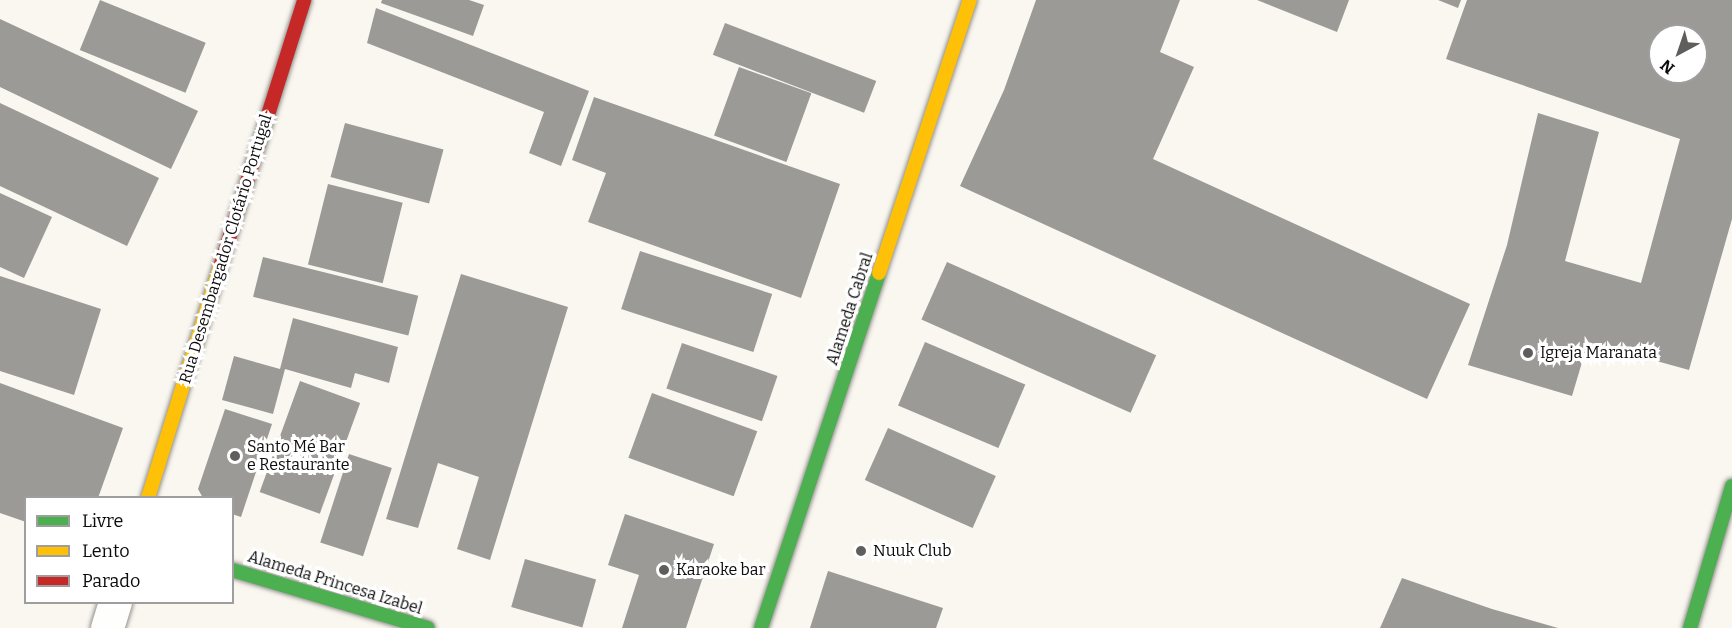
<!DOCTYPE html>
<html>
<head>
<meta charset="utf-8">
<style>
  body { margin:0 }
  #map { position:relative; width:1732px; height:628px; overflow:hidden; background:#faf7f0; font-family:Bitter,serif }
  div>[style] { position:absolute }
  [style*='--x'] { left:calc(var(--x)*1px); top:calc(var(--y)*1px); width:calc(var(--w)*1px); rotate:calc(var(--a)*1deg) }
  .building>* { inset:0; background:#9c9a96; transform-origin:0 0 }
  .roads { filter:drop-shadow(0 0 2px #93928f) drop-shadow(0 0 2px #93928f) }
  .street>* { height:33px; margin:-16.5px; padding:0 16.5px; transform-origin:16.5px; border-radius:16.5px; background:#fefefd }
  .fast>* { height:14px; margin:-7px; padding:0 7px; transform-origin:7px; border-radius:7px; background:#4caf50 }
  .slow>* { height:14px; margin:-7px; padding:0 7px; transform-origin:7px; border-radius:7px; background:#ffc107 }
  .jam>* { height:14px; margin:-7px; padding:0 7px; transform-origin:7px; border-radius:7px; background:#c62828 }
  .dots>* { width:16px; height:16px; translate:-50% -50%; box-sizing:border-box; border:3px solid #fff; border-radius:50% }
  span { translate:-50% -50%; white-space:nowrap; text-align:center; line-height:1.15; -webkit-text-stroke:6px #fff; paint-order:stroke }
  .street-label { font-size:16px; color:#0c0c0c }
  .poi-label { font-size:16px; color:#0c0c0c }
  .left { translate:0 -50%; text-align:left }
  .legend { position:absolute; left:24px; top:496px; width:210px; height:108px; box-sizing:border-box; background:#fff; border:2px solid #9e9e9e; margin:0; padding:8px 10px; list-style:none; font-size:18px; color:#0c0c0c }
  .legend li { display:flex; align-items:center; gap:12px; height:30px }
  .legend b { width:30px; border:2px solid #9e9e9e }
  .north { position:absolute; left:1648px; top:24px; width:60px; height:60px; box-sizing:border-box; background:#fff; border:2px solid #9e9e9e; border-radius:50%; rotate:220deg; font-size:16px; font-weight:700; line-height:24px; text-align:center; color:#0c0c0c }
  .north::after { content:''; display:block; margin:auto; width:21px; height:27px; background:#5f5e5c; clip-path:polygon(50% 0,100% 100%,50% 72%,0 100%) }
</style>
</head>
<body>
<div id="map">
  <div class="building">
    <i style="left:100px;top:0;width:114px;height:54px;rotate:22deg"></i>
    <i style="clip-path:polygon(382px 0,469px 0,484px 5px,473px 36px,381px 3px)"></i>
    <i style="clip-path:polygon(1036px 0,1180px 0,1160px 52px,1194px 67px,1153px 159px,1470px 304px,1427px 399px,960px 186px,1004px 90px)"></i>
    <i style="clip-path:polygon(1257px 0,1349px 0,1337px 32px)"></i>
    <i style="clip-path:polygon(1438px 0,1461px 0,1458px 8px)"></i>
    <i style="clip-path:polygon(evenodd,1467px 0,1732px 0,1732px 219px,1689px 370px,1588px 342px,1572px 396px,1468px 365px,1507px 245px,1538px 113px,1599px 132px,1565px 261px,1641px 283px,1680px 139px,1446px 59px,1467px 0,1660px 36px,1696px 36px,1696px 72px,1660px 72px,1660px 36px)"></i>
    <i style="clip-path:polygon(376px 8px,589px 91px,561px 166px,529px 153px,544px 112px,367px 43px)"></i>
    <i style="clip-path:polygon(0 19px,198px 111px,171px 169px,0 87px)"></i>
    <i style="left:725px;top:23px;width:162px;height:34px;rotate:21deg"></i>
    <i style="left:739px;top:67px;width:77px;height:73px;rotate:20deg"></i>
    <i style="clip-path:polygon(594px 97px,840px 184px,801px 298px,588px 222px,606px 173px,572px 160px)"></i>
    <i style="clip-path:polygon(0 103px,159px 178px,127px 246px,0 186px)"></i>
    <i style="left:345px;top:123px;width:102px;height:56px;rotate:15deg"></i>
    <i style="left:328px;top:184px;width:77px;height:83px;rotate:14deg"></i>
    <i style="clip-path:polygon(0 193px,52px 217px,24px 278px,0 267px)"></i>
    <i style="left:640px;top:251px;width:139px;height:61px;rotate:18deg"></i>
    <i style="left:263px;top:257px;width:160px;height:41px;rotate:14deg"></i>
    <i style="left:947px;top:262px;width:229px;height:63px;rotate:24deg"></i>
    <i style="clip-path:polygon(461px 274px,568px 307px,490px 560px,457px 549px,479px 477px,438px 463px,418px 528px,386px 519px)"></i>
    <i style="clip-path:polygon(0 276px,101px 309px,74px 395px,0 371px)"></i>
    <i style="clip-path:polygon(293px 318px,398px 347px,389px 383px,355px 373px,351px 388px,285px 369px,273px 414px,222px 400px,234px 356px,280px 369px)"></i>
    <i style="left:925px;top:342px;width:109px;height:69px;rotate:23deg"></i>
    <i style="left:682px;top:343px;width:101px;height:48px;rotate:19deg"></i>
    <i style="left:300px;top:381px;width:64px;height:118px;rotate:20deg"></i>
    <i style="clip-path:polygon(0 383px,123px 428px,98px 498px,26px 498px,26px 522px,0 513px)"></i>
    <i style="left:652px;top:393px;width:112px;height:69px;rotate:20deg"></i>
    <i style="clip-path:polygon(225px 409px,272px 424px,241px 517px,232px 514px,232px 498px,203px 498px,198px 489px)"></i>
    <i style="left:888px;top:428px;width:118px;height:57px;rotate:24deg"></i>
    <i style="left:349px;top:454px;width:45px;height:93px;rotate:18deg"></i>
    <i style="clip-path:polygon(625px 514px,714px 544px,686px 628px,622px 628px,639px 575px,608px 565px)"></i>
    <i style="left:525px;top:559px;width:74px;height:50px;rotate:16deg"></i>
    <i style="clip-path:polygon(828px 571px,943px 608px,936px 628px,810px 628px)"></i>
    <i style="clip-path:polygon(1402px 578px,1492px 609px,1558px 628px,1380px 628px)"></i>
  </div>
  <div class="roads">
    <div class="street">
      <i style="--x:107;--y:628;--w:27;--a:-73"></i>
    </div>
    <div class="fast">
      <i style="--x:232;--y:570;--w:204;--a:16.5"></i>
      <i style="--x:761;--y:628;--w:374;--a:-71.6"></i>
      <i style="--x:1690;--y:628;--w:148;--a:-73.5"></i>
    </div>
    <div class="slow">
      <i style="--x:879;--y:273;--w:288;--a:-71.6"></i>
      <i style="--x:148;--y:498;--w:245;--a:-72.7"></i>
    </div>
    <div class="jam">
      <i style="--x:221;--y:264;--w:277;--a:-72.5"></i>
    </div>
  </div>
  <div class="dots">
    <i style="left:1528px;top:353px;background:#5f5e5c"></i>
    <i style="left:235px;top:456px;background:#5f5e5c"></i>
    <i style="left:861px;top:551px;background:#5f5e5c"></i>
    <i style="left:664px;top:570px;background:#5f5e5c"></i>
  </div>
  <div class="street-label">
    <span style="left:226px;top:249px;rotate:-73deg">Rua Desembargador Clotário Portugal</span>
    <span style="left:850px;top:309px;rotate:-72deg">Alameda Cabral</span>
    <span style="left:335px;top:583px;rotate:17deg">Alameda Princesa Izabel</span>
  </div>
  <div class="poi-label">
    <span class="left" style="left:1540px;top:353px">Igreja Maranata</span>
    <span class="left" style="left:247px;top:456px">Santo Mé Bar<br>e Restaurante</span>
    <span class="left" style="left:873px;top:551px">Nuuk Club</span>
    <span class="left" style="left:676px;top:570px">Karaoke bar</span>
  </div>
  <ul class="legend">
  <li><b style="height:8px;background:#4caf50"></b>Livre</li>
  <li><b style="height:8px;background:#ffc107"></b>Lento</li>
  <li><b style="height:8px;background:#c62828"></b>Parado</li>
  </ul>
  <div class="north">N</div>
</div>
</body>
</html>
